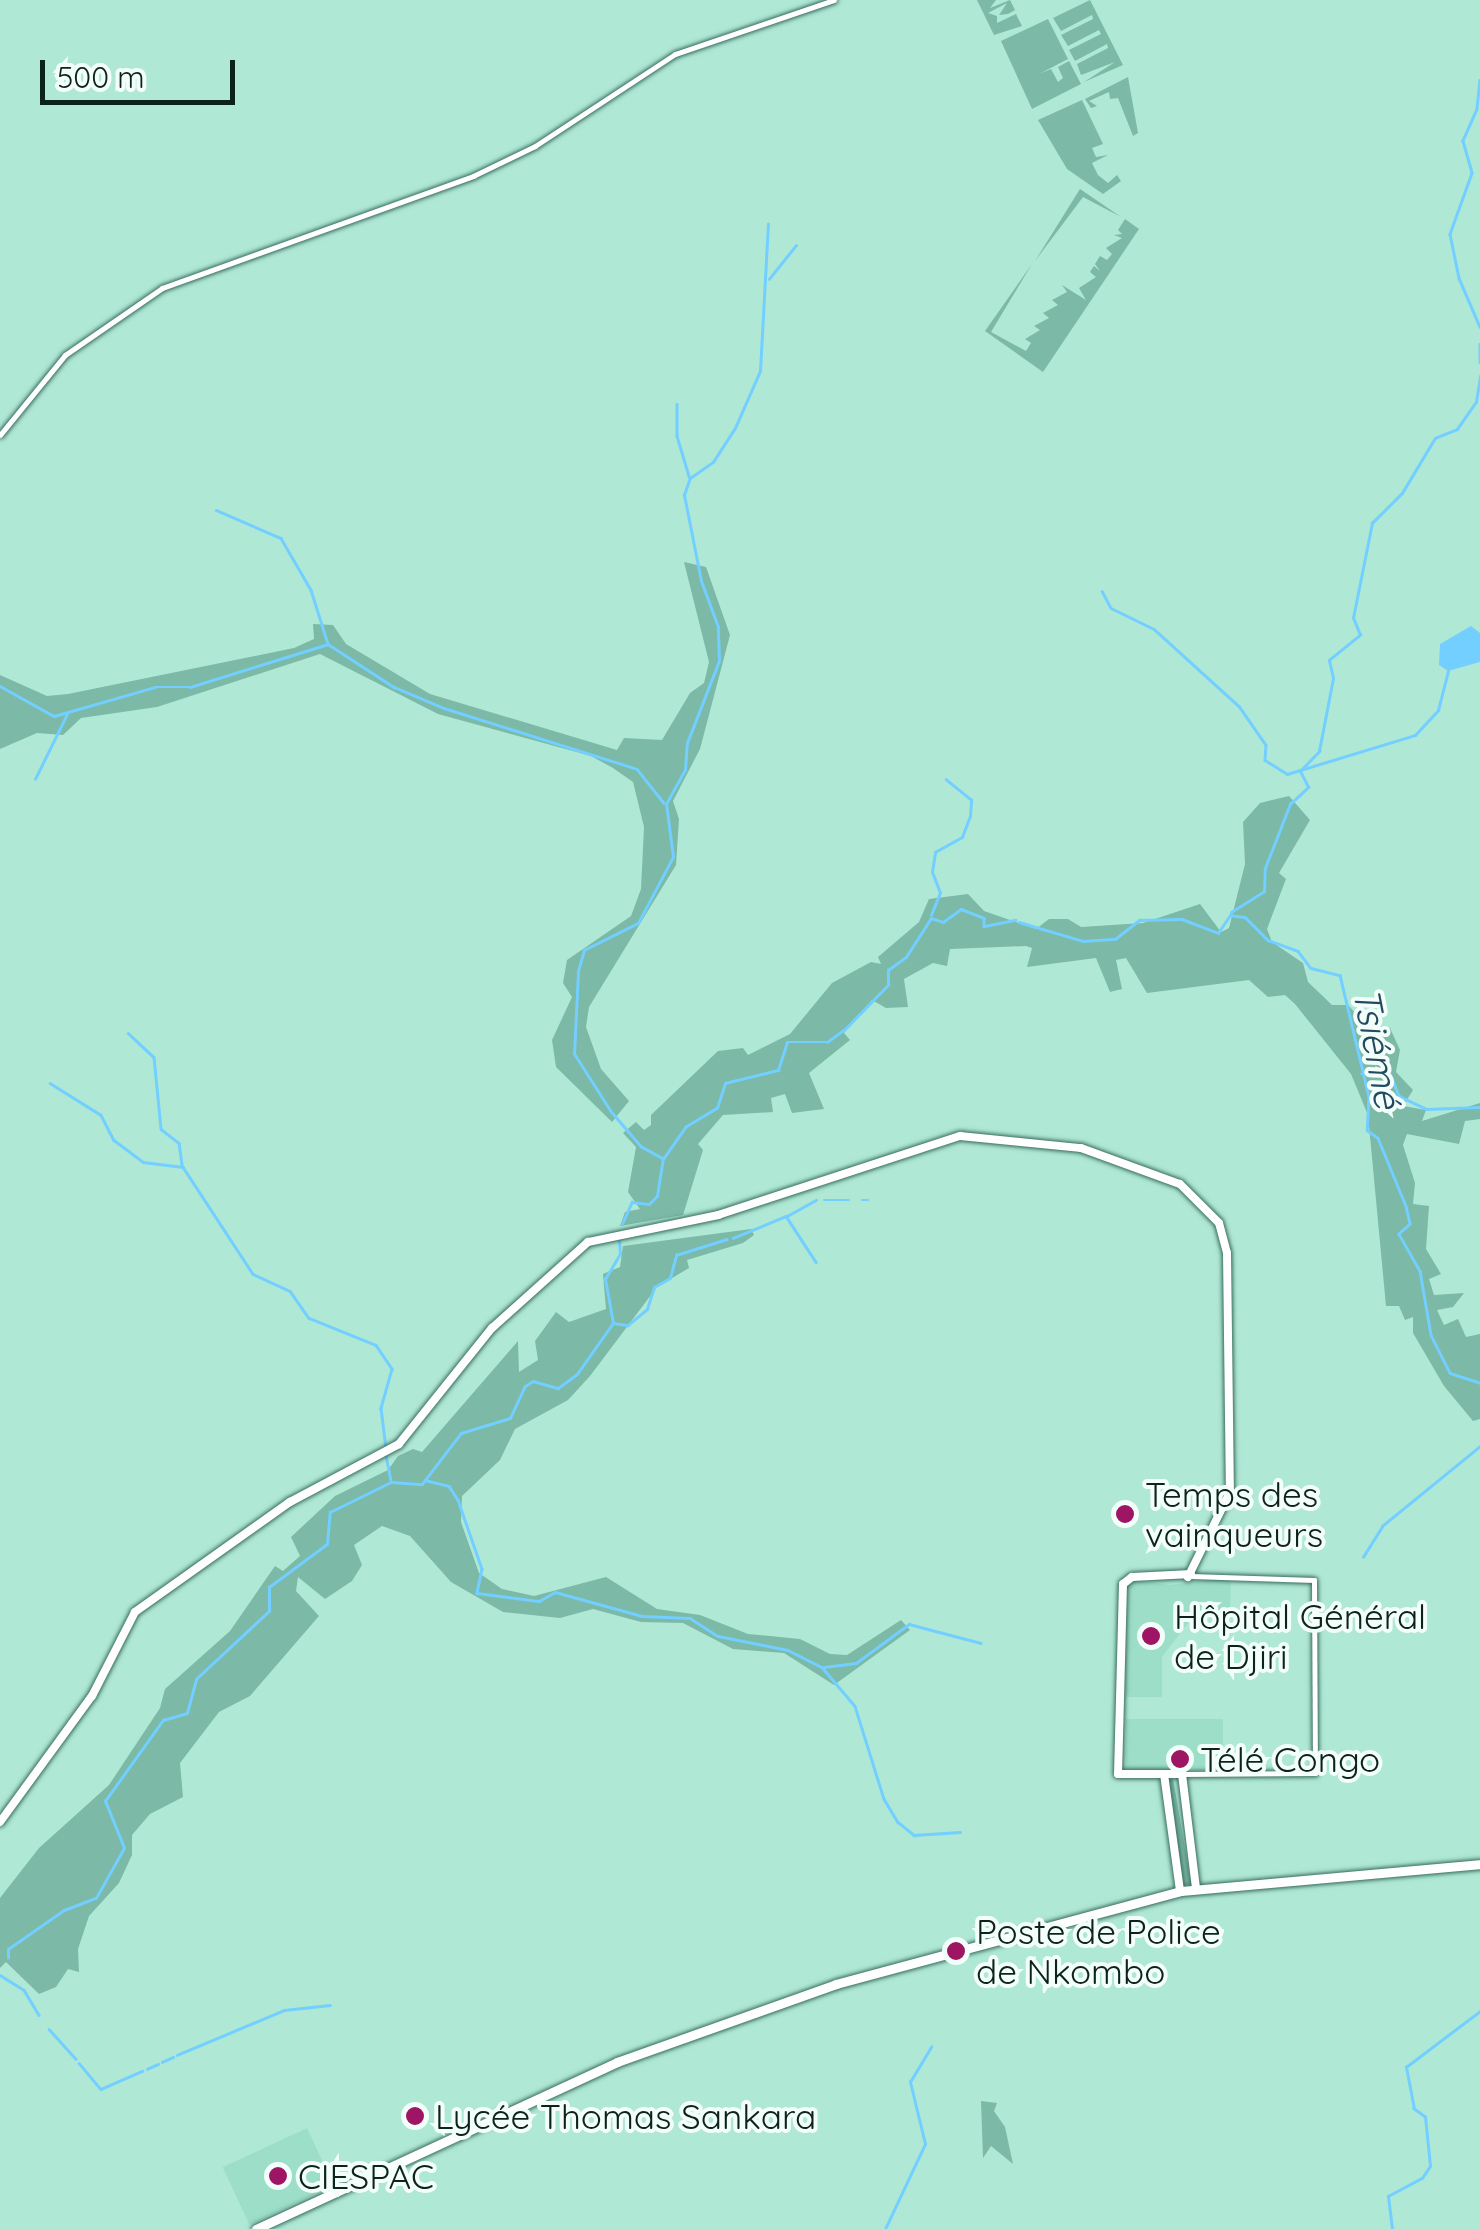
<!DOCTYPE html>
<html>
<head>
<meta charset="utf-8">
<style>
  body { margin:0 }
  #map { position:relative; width:1480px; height:2229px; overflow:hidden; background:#b0e8d6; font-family:Quicksand,sans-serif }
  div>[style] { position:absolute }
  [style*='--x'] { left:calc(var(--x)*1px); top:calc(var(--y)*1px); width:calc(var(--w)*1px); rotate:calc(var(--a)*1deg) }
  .built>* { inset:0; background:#9ddec9; transform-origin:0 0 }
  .green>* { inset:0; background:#7cb9a6 }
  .water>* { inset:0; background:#72cfff }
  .stream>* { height:2.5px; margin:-1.25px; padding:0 1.25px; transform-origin:1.25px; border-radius:1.25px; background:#72cfff }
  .roads { filter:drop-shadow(0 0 2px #386d5e) drop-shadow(0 0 2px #386d5e) }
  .tertiary>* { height:5px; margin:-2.5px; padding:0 2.5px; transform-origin:2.5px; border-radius:2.5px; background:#fff }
  .primary>* { height:8px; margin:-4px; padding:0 4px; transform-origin:4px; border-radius:4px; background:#fff }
  .trunk>* { height:9px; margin:-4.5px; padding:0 4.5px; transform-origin:4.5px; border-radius:4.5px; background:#fff }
  .dots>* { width:28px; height:28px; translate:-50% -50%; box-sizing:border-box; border:5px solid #f3fefa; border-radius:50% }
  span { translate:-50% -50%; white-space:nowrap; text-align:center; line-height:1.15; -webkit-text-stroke:8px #f3fefa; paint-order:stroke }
  .poi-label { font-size:35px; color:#0c221c }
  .left { translate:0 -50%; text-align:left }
  .water-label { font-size:38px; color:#224a5e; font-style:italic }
  .scale { position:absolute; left:40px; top:60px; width:195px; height:45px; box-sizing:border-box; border:5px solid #0c221c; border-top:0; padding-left:12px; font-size:30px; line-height:35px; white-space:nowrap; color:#0c221c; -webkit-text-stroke:8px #f3fefa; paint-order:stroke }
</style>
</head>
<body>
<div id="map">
  <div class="built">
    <i style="clip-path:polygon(1231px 1577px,1230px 1612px,1194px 1615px,1162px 1657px,1162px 1697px,1126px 1697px,1123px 1595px,1130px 1580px,1170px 1585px)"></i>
    <i style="left:1126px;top:1719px;width:97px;height:51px"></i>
    <i style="left:307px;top:2128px;width:63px;height:93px;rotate:65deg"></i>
  </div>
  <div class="green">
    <i style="clip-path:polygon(977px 0,996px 0,990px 8px,1010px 0,1015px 10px,1008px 14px,999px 15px,1007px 3px,988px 13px,997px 16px,997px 23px,1016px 14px,1022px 26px,994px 35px)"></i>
    <i style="clip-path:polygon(1090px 0,1123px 65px,1084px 82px,1115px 62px,1081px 75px,1077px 64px,1108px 48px,1107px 44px,1075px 61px,1069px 50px,1101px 34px,1099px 30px,1068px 46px,1061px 35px,1093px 19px,1092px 15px,1061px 31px,1053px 18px)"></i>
    <i style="clip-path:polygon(1048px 19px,1068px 59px,1039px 74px,1051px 69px,1058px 82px,1063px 78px,1058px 67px,1069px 61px,1081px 84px,1032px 109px,1001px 41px)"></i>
    <i style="clip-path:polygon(1128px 77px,1138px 133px,1133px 136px,1118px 98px,1110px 99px,1109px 92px,1089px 101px,1097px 106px,1091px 108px,1085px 99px)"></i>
    <i style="clip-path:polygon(1082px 100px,1103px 144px,1092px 148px,1096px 157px,1108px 155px,1092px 163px,1098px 175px,1108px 183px,1117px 175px,1121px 181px,1103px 194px,1067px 169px,1038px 120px)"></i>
    <i style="clip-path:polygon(1080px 189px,1121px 217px,1083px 197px,1035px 261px)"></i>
    <i style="clip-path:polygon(1125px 219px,1139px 229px,1043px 372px,985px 331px,1032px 264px,991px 332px,1026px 351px,1031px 343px,1025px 339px,1040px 330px,1034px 326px,1049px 318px,1043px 313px,1058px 305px,1052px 300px,1067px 292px,1062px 285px,1086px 300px,1079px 288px,1096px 277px,1090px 272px,1094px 266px,1100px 271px,1095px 264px,1100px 256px,1107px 260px,1112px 254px,1106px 248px,1122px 238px,1114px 235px,1122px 234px,1118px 230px)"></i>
    <i style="clip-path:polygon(684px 562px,706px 567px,730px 635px,700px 749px,673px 801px,679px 819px,676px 865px,589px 1007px,586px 1027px,601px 1069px,629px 1101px,612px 1122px,556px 1067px,552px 1040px,572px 997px,563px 983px,567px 960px,631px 916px,641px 889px,644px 827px,633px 782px,613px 768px,591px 756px,438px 714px,320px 654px,157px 707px,81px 718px,63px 735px,37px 733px,0 749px,0 675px,47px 696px,68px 694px,294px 648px,314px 639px,313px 624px,333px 625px,346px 644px,430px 694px,617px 750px,624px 738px,662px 740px,690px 693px,704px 683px,709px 662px)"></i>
    <i style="clip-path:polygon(1289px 796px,1310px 820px,1279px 873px,1286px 879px,1267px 929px,1272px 942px,1303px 963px,1308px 982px,1332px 1005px,1348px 1005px,1365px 1024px,1390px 1028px,1400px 1050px,1396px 1072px,1413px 1090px,1403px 1106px,1426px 1110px,1422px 1121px,1480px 1103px,1480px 1119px,1465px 1121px,1459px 1144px,1407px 1134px,1403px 1145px,1415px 1183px,1413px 1204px,1429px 1206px,1426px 1249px,1441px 1274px,1429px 1279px,1434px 1295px,1464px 1293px,1453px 1307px,1437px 1310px,1444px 1325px,1458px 1319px,1466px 1337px,1480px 1334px,1480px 1419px,1473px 1421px,1444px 1386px,1413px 1333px,1413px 1317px,1405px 1320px,1399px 1306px,1386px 1306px,1368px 1115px,1351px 1074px,1295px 1004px,1285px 995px,1268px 997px,1249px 980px,1147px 993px,1126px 958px,1116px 960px,1122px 989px,1110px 992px,1096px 958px,1027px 967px,1032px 948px,1026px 946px,950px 949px,947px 966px,933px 963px,904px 979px,908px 1007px,886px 1008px,872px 1000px,844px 1033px,850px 1040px,809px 1073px,824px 1109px,792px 1113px,785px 1094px,771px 1098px,773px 1112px,723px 1115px,698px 1144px,703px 1150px,683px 1215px,620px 1226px,625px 1212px,640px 1209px,628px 1192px,636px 1147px,623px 1133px,636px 1122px,644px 1130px,651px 1125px,651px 1115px,718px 1051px,743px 1048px,748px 1055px,790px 1034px,832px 983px,871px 962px,881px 964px,878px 957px,919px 922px,929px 899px,968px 894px,984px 911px,1036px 929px,1049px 919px,1068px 919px,1081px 927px,1143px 923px,1200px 904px,1221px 932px,1229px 928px,1245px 864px,1243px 822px,1260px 803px)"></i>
    <i style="clip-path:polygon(751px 1229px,754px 1235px,743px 1243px,687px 1260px,689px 1268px,657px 1287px,590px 1376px,568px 1400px,515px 1429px,500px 1460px,462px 1496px,461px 1522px,479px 1573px,502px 1589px,534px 1596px,606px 1577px,657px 1609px,700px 1615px,748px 1634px,800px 1639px,830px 1654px,847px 1655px,901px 1620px,910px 1630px,834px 1685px,784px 1653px,733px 1649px,683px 1623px,641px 1622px,593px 1609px,560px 1618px,503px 1612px,451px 1582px,410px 1536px,382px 1526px,354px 1545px,362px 1565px,352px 1581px,325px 1599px,298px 1577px,296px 1591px,319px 1616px,250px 1696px,219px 1712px,180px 1763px,183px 1797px,150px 1814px,132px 1835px,132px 1855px,119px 1883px,89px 1916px,78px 1949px,79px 1972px,68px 1969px,56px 1987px,39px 1994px,6px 1962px,0 1968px,0 1898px,39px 1848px,109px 1785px,160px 1708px,165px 1689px,230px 1631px,275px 1566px,283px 1571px,300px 1556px,291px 1537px,335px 1496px,388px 1470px,398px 1456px,413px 1449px,422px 1452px,518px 1341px,519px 1372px,538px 1360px,535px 1341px,556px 1312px,569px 1322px,606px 1309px,603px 1274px,620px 1267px,623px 1246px)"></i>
    <i style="clip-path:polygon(1173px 1778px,1191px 1884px,1182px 1885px,1167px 1782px)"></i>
    <i style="clip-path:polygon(981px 2101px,997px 2103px,994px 2111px,1005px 2127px,1013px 2164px,991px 2146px,983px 2158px)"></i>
  </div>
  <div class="water">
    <i style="clip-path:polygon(1471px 626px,1480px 633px,1480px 662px,1448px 671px,1439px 665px,1440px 644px)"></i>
  </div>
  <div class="stream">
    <i style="--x:1480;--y:80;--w:29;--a:96"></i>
    <i style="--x:1477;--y:109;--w:35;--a:114"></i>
    <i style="--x:1463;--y:141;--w:33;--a:74"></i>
    <i style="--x:1472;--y:173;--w:65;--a:109.8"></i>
    <i style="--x:1450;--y:234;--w:45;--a:78.4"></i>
    <i style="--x:1459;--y:278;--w:53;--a:66.8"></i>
    <i style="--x:769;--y:279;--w:43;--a:-51.5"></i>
    <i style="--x:1480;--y:344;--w:18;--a:90"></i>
    <i style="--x:677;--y:404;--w:32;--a:90"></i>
    <i style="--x:677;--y:436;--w:42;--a:73.3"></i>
    <i style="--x:216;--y:510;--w:71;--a:23.3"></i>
    <i style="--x:281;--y:538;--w:60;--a:60"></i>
    <i style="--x:311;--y:590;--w:57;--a:72.5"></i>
    <i style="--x:1102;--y:591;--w:19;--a:62"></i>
    <i style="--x:1111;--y:608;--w:48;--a:26"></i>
    <i style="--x:1154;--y:629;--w:115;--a:42.2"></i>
    <i style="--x:1239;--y:706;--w:47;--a:55.3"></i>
    <i style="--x:1266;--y:745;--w:15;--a:94"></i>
    <i style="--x:1265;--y:760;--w:26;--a:32"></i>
    <i style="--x:1287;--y:774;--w:134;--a:-16.9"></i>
    <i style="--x:1415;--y:735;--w:34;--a:-47"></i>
    <i style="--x:1438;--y:710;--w:40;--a:-75.6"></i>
    <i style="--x:0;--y:686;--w:62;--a:29.1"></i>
    <i style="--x:54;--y:716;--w:105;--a:-16"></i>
    <i style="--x:155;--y:687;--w:35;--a:0"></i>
    <i style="--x:190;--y:687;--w:145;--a:-17.3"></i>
    <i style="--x:328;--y:644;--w:79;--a:33.1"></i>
    <i style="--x:394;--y:687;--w:54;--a:22.8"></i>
    <i style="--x:444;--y:708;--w:202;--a:17.5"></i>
    <i style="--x:637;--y:769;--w:43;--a:51.5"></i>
    <i style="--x:35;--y:779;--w:72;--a:-63.8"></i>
    <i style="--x:1231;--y:912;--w:39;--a:-32"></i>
    <i style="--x:1264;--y:891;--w:23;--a:-88"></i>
    <i style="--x:1265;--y:868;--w:69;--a:-68.7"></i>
    <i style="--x:1290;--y:804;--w:25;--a:-43"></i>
    <i style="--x:1308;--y:787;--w:18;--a:-117"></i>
    <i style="--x:1300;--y:771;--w:28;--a:-46"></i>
    <i style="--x:1319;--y:751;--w:74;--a:-79.1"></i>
    <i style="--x:1333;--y:678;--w:18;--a:-103"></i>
    <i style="--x:1329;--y:660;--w:40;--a:-39"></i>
    <i style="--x:1360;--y:635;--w:18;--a:-112"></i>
    <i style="--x:1353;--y:618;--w:97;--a:-78.7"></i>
    <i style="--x:1372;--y:523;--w:42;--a:-45"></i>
    <i style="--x:1402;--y:493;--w:64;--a:-59"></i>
    <i style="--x:1435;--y:438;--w:24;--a:-22"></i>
    <i style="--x:1457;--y:429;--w:33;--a:-55"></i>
    <i style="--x:1476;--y:402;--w:26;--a:-81"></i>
    <i style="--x:931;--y:915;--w:24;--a:-68"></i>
    <i style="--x:940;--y:893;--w:22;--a:-111"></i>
    <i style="--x:932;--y:872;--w:20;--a:-81"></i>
    <i style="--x:935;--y:852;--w:31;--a:-29"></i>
    <i style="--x:962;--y:837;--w:22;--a:-69"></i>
    <i style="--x:970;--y:816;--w:16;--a:-86"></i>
    <i style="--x:971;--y:800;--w:32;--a:-141"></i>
    <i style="--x:1019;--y:922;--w:67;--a:16.5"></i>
    <i style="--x:1083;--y:941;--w:32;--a:-4"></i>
    <i style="--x:1115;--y:939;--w:31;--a:-38"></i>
    <i style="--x:1139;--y:920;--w:43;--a:-1.3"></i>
    <i style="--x:1182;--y:919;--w:39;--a:21"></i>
    <i style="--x:1218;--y:933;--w:22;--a:-56"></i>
    <i style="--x:1230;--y:915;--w:15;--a:8"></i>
    <i style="--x:1245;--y:917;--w:33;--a:45"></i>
    <i style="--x:1268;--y:940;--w:32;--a:20"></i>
    <i style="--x:1298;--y:951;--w:21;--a:53"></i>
    <i style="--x:1311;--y:968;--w:30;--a:14"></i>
    <i style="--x:1340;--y:975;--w:125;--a:76.6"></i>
    <i style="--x:1369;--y:1097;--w:33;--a:93"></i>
    <i style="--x:1367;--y:1130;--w:14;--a:36"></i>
    <i style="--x:1378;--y:1138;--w:74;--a:67.6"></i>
    <i style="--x:1406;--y:1206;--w:18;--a:77"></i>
    <i style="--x:1410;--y:1224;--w:15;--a:138"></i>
    <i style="--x:1399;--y:1234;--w:43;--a:60.4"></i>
    <i style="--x:1420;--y:1271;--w:65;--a:80.2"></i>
    <i style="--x:1431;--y:1335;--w:42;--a:63.4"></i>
    <i style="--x:1450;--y:1373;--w:32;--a:18"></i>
    <i style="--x:128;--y:1033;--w:35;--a:43"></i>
    <i style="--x:154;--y:1057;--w:72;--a:84.4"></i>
    <i style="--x:161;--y:1129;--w:23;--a:38"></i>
    <i style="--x:179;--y:1143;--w:22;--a:82"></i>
    <i style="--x:1361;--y:1074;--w:18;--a:0"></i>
    <i style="--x:1379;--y:1074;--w:11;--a:-45"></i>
    <i style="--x:1387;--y:1066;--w:32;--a:68"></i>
    <i style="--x:1399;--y:1096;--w:31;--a:25"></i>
    <i style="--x:1427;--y:1109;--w:53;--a:-2.2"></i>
    <i style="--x:50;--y:1083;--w:60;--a:32.1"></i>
    <i style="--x:101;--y:1115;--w:28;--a:63"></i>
    <i style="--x:114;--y:1140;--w:36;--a:37"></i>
    <i style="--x:143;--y:1162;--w:40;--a:7.1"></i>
    <i style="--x:183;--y:1167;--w:128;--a:56.8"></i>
    <i style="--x:253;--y:1274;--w:41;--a:24.7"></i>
    <i style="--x:290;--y:1291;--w:33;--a:55"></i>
    <i style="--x:309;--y:1318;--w:72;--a:21.9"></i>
    <i style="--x:376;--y:1345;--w:29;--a:56"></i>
    <i style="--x:392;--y:1369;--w:41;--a:105.8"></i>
    <i style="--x:381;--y:1408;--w:39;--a:83"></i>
    <i style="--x:663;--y:1159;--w:25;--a:-151"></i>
    <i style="--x:641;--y:1147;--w:46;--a:-130.6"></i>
    <i style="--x:611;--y:1112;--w:69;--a:-122.5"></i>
    <i style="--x:574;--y:1054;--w:83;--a:-87.2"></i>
    <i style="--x:578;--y:971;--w:22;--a:-74"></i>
    <i style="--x:584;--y:950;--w:60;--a:-26.6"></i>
    <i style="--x:638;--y:923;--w:75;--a:-62.1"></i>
    <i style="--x:673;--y:857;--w:53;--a:-97.5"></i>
    <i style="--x:666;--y:804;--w:39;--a:-61"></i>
    <i style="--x:685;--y:770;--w:27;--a:-86"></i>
    <i style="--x:687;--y:743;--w:88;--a:-68.7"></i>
    <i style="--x:719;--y:661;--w:34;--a:-92"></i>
    <i style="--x:718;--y:627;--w:49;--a:-110.3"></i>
    <i style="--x:701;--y:581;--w:88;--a:-101.2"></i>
    <i style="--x:684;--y:495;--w:18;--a:-71"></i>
    <i style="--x:690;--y:478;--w:28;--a:-35"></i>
    <i style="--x:713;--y:462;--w:40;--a:-57.1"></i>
    <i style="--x:735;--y:428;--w:62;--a:-66.3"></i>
    <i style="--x:760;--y:371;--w:147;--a:-86.9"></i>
    <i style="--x:824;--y:1200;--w:25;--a:0"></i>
    <i style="--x:862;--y:1200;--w:6;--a:0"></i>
    <i style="--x:787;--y:1216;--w:33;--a:-29"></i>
    <i style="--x:622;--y:1224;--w:24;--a:-66"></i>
    <i style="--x:632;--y:1202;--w:17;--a:7"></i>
    <i style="--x:649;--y:1204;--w:11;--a:-45"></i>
    <i style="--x:657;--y:1196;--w:37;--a:-81"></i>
    <i style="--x:663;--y:1159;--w:39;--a:-55"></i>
    <i style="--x:685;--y:1127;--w:37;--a:-31"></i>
    <i style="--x:717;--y:1108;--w:26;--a:-72"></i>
    <i style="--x:725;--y:1083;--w:55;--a:-13.8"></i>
    <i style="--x:778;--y:1070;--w:29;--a:-72"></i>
    <i style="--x:787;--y:1042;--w:40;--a:0"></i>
    <i style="--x:827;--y:1042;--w:22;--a:-36"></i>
    <i style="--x:845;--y:1029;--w:62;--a:-45.7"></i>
    <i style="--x:888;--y:985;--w:15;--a:-90"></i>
    <i style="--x:888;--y:970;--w:22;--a:-36"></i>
    <i style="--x:906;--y:957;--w:46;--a:-57.3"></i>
    <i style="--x:931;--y:918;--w:13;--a:18"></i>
    <i style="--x:943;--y:922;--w:22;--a:-36"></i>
    <i style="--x:961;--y:909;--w:25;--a:21"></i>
    <i style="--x:984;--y:918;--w:8;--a:90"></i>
    <i style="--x:984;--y:926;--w:32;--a:-11"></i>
    <i style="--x:733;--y:1238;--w:57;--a:-22.5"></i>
    <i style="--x:786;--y:1216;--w:55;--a:56.9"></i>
    <i style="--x:613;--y:1323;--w:15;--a:8"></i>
    <i style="--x:628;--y:1325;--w:25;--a:-40"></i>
    <i style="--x:647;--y:1309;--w:23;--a:-72"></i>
    <i style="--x:654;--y:1287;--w:18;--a:-29"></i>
    <i style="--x:670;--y:1278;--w:24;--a:-75"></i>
    <i style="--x:676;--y:1255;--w:53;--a:-17.4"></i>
    <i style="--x:386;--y:1455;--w:26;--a:79"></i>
    <i style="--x:425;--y:1480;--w:25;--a:14"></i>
    <i style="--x:449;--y:1486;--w:17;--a:57"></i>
    <i style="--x:458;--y:1500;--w:73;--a:70.8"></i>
    <i style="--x:482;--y:1569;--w:25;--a:102"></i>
    <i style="--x:477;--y:1593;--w:63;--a:7.4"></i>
    <i style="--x:539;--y:1601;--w:18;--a:-29"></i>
    <i style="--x:555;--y:1592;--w:90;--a:15.4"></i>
    <i style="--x:642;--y:1616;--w:48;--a:2.4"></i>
    <i style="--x:690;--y:1618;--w:33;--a:33"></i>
    <i style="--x:718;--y:1636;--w:71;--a:11.3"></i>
    <i style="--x:788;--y:1650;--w:38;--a:27"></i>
    <i style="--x:822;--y:1667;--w:51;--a:49.8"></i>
    <i style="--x:855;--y:1706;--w:97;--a:72.7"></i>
    <i style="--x:884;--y:1799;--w:27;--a:59"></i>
    <i style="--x:898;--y:1822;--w:21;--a:39"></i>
    <i style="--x:914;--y:1835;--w:46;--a:-3.7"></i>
    <i style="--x:1363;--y:1557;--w:36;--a:-58"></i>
    <i style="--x:1382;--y:1526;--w:127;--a:-39.2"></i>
    <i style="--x:824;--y:1667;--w:32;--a:-7"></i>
    <i style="--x:856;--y:1663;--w:66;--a:-36.3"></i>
    <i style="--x:909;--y:1624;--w:74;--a:14.8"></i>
    <i style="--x:8;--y:1958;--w:9;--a:-90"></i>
    <i style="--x:8;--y:1949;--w:68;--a:-34.9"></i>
    <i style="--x:64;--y:1910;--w:34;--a:-21"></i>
    <i style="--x:96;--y:1898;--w:57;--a:-60.8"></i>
    <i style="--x:124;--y:1848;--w:51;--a:-112"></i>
    <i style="--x:105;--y:1801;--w:100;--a:-54.4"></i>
    <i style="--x:163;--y:1720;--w:25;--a:-16"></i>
    <i style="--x:187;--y:1713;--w:35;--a:-75"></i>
    <i style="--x:196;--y:1679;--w:100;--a:-43"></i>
    <i style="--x:269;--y:1611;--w:24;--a:-90"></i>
    <i style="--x:269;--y:1587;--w:72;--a:-36.6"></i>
    <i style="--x:327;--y:1544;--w:32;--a:-85"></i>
    <i style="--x:330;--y:1512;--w:68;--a:-26.2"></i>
    <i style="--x:391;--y:1482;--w:31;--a:4"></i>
    <i style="--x:422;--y:1484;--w:64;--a:-52.6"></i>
    <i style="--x:461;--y:1433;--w:51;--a:-17"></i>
    <i style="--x:510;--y:1418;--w:35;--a:-65"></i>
    <i style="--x:525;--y:1386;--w:9;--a:-32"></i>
    <i style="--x:533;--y:1381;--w:26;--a:16"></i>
    <i style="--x:558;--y:1388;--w:24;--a:-36"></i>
    <i style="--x:577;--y:1374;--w:62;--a:-54.8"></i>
    <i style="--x:613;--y:1323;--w:45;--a:-100.3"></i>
    <i style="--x:605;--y:1279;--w:29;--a:-59"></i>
    <i style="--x:620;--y:1254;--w:15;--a:-94"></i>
    <i style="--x:0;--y:1975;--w:28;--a:32"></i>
    <i style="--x:24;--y:1990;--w:29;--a:59"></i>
    <i style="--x:49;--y:2029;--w:40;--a:48"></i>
    <i style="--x:177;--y:2055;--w:116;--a:-22.8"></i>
    <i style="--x:284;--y:2010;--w:46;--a:-6.2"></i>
    <i style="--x:162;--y:2062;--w:12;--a:-24"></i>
    <i style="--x:79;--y:2063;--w:34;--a:50"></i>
    <i style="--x:101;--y:2089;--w:45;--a:-23.7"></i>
    <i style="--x:147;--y:2069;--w:12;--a:-24"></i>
    <i style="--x:885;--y:2229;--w:94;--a:-64.8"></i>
    <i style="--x:925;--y:2144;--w:64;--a:-103.6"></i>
    <i style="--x:910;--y:2082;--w:41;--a:-59"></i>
    <i style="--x:1392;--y:2229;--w:33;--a:-97"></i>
    <i style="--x:1388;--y:2196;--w:38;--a:-28"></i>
    <i style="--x:1422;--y:2178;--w:14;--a:-56"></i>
    <i style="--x:1430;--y:2166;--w:49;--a:-95.8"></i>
    <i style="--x:1425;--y:2117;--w:14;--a:-144"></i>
    <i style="--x:1414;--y:2109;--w:43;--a:-100.8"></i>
    <i style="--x:1406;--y:2067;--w:93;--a:-37.1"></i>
  </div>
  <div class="roads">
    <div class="tertiary">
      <i style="--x:0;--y:435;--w:103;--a:-50.9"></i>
      <i style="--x:65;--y:355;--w:118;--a:-34.6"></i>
      <i style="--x:162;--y:288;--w:331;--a:-19.8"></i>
      <i style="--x:473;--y:176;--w:69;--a:-25.8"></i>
      <i style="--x:535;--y:146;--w:168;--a:-33.3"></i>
      <i style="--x:675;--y:54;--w:168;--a:-18.8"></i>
      <i style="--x:1182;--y:1774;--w:133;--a:-0.4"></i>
      <i style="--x:1315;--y:1773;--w:193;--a:-90.3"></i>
      <i style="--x:1314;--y:1580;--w:123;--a:-178.1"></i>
    </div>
    <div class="primary">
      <i style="--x:1191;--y:1574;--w:59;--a:177.1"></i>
      <i style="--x:1132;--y:1577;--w:11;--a:142"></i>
      <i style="--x:1123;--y:1584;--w:190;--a:91.5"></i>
      <i style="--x:1118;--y:1774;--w:64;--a:0"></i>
      <i style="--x:1182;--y:1774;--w:115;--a:83"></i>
      <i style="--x:1164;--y:1774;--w:118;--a:82.2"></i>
      <i style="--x:0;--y:1822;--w:156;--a:-53.9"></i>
      <i style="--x:92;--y:1696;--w:94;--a:-62.9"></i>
      <i style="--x:135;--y:1612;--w:190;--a:-35.4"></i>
      <i style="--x:290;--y:1502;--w:123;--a:-28"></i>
      <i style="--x:399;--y:1444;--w:149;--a:-51.3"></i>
      <i style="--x:492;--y:1328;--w:129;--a:-41.9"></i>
      <i style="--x:588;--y:1242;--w:133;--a:-11.7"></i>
      <i style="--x:718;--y:1215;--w:255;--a:-18.1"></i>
      <i style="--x:960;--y:1136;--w:122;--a:5.7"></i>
      <i style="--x:1081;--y:1148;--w:105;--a:20"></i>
      <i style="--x:1180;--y:1184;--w:55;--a:45"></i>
      <i style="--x:1219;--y:1223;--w:31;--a:75"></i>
      <i style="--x:1227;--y:1253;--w:239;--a:89.3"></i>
      <i style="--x:1230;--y:1492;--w:95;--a:116.3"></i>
    </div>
    <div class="trunk">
      <i style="--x:256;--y:2229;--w:398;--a:-24.8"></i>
      <i style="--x:617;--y:2062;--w:232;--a:-19.6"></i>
      <i style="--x:836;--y:1984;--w:356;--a:-15.1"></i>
      <i style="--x:1180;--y:1891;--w:301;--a:-5.1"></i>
    </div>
  </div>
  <div class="dots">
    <i style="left:1125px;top:1514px;background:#9e1563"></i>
    <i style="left:1151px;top:1636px;background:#9e1563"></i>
    <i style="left:1180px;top:1759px;background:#9e1563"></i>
    <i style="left:956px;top:1951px;background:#9e1563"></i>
    <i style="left:415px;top:2116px;background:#9e1563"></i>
    <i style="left:278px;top:2176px;background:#9e1563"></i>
  </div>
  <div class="poi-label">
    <span class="left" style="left:1145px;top:1514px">Temps des<br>vainqueurs</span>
    <span class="left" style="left:1174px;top:1636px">Hôpital Général<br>de Djiri</span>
    <span class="left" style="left:1200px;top:1759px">Télé Congo</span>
    <span class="left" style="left:976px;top:1951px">Poste de Police<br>de Nkombo</span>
    <span class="left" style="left:435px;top:2116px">Lycée Thomas Sankara</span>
    <span class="left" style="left:298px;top:2176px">CIESPAC</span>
  </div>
  <div class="water-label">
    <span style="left:1377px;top:1048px;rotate:79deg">Tsiémé</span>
  </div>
  <div class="scale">500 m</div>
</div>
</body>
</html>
